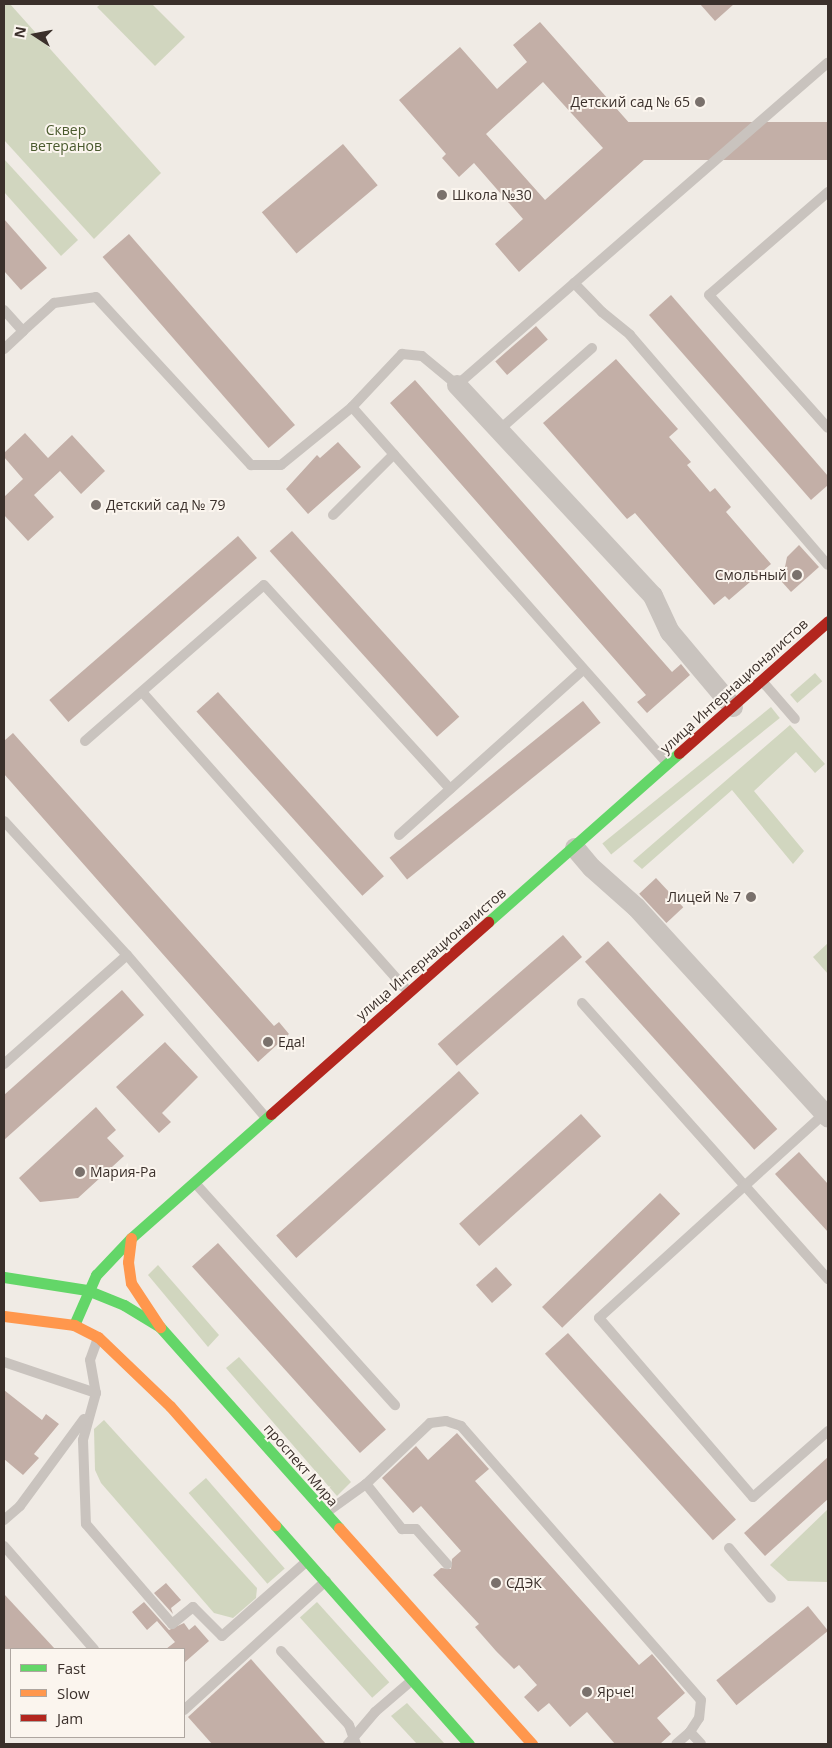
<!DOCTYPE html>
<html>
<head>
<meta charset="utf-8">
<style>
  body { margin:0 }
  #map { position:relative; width:832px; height:1748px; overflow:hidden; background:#f0ebe5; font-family:"Open Sans",sans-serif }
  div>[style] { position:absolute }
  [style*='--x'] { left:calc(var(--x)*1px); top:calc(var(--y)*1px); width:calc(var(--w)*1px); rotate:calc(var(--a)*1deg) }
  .green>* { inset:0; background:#d1d6bf; transform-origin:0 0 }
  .building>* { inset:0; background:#c3afa7; transform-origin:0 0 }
  .lane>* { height:10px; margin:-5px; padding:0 5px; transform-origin:5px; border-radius:5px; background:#c9c3be }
  .street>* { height:20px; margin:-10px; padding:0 10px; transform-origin:10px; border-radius:10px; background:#c9c3be }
  .fast>* { height:11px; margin:-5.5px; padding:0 5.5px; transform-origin:5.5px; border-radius:5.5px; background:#63d668 }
  .slow>* { height:11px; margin:-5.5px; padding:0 5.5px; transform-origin:5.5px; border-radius:5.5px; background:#ff974d }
  .jam>* { height:11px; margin:-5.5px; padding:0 5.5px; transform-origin:5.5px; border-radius:5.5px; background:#b3261e }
  .dots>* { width:14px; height:14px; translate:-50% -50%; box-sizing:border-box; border:2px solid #fbf5ee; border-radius:50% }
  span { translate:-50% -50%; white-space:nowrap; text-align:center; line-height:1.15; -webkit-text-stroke:4px #fbf5ee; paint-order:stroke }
  .poi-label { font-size:14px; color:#3b302b }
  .right { translate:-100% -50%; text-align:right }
  .left { translate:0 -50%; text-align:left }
  .park-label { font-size:14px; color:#4a5a2e }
  .street-label { font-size:14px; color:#3b302b }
  .frame { position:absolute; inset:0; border:5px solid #3b302b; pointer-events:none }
  .legend { position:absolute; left:10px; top:1648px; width:175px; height:90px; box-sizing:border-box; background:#fbf5ee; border:1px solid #aea6a0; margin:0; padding:6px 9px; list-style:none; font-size:15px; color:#3b302b }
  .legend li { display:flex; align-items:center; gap:10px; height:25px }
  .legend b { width:25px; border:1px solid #aea6a0 }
  .north { position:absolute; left:10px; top:10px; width:50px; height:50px; -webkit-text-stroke:4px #fbf5ee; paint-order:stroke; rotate:281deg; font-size:14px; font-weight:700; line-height:20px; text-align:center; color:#3b302b }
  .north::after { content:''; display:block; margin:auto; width:18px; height:22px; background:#3b302b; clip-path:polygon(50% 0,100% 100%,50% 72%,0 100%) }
</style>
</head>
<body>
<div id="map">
  <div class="green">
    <i style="clip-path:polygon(4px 4px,10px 4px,161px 173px,94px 239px,4px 140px)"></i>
    <i style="clip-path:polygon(101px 4px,152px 4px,185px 37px,155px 66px,97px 7px)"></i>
    <i style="clip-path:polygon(4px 159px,78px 240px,61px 256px,4px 192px)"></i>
    <i style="left:815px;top:673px;width:11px;height:33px;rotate:49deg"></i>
    <i style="left:771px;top:707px;width:14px;height:217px;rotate:51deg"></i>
    <i style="clip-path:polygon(790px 725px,825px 764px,815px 773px,796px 752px,754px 791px,804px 851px,793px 864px,732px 790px,642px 869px,633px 861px)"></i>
    <i style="clip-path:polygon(828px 943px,828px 974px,813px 957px)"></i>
    <i style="clip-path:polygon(158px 1265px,219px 1335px,208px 1347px,148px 1275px)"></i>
    <i style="clip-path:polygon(239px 1357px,351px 1482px,337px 1496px,226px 1368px)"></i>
    <i style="clip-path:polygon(104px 1420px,257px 1588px,256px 1598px,233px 1618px,214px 1613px,101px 1483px,95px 1470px,94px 1429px)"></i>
    <i style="left:206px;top:1478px;width:120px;height:23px;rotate:49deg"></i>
    <i style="clip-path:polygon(828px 1509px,828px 1582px,788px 1581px,770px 1565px)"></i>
    <i style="left:317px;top:1602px;width:108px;height:23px;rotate:48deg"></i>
    <i style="clip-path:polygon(407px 1703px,445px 1744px,417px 1744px,391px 1716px)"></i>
  </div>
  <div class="building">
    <i style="clip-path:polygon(700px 4px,734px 4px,715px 21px)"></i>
    <i style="clip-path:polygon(evenodd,540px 22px,654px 151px,519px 272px,495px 244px,523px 219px,474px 163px,459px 177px,442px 158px,446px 154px,399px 100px,460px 47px,497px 89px,527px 62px,513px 45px,540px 22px,543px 82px,603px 148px,545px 200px,486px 134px,543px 82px)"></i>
    <i style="left:828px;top:122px;width:38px;height:217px;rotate:90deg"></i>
    <i style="left:343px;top:144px;width:54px;height:106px;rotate:50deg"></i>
    <i style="clip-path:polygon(4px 219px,47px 268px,21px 290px,4px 271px)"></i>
    <i style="left:129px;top:234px;width:253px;height:35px;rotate:49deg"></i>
    <i style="clip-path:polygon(671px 295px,828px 476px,828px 485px,811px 500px,649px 315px)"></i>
    <i style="left:536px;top:326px;width:18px;height:54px;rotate:49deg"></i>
    <i style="clip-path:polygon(616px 359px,678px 429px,669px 437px,691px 462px,687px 465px,710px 492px,715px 488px,731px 507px,726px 512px,771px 564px,729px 600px,725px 596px,714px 605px,635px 513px,627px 519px,543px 423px)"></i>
    <i style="clip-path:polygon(415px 380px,672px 672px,681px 664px,690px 675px,647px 713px,637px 702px,646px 695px,390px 403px)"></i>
    <i style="clip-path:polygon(25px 433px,48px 458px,72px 435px,105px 471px,81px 494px,60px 471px,34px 495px,54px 517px,28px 541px,4px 515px,4px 497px,23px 479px,4px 457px,4px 453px)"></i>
    <i style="clip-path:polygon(338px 442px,361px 467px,308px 514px,286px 489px,317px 455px,320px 458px)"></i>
    <i style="left:292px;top:531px;width:250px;height:30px;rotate:48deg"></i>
    <i style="left:238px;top:536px;width:29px;height:250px;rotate:49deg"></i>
    <i style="clip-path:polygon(799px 545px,819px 567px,791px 592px,782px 582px,787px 557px)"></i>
    <i style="left:218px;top:692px;width:248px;height:29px;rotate:48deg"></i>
    <i style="left:583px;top:701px;width:28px;height:249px;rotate:51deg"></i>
    <i style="clip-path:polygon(13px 733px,274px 1026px,279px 1022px,289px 1034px,258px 1062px,4px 774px,4px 741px)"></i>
    <i style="left:656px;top:878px;width:40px;height:23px;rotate:47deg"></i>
    <i style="left:563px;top:935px;width:29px;height:166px;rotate:49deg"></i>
    <i style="left:608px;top:941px;width:253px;height:31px;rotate:48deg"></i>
    <i style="clip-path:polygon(122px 990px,144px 1015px,4px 1140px,4px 1095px)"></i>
    <i style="clip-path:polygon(165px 1042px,198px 1077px,162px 1113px,171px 1122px,159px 1133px,116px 1087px)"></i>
    <i style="left:459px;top:1071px;width:30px;height:246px;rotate:48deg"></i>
    <i style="clip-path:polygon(96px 1107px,116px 1130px,107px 1138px,124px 1156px,78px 1198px,40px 1202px,19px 1178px)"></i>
    <i style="left:581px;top:1114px;width:30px;height:164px;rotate:48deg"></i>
    <i style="clip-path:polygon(799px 1152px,828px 1184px,828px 1232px,775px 1174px)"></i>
    <i style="left:660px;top:1193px;width:29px;height:164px;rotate:46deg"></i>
    <i style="left:218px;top:1243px;width:251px;height:35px;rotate:48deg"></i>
    <i style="left:496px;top:1267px;width:24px;height:27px;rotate:48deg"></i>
    <i style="left:568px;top:1333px;width:251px;height:31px;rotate:48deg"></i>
    <i style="clip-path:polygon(4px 1390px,42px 1420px,46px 1414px,59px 1424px,34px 1454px,39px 1458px,23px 1475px,4px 1459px)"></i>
    <i style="clip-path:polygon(457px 1433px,489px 1469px,475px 1481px,639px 1665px,652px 1654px,685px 1693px,657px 1718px,671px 1734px,660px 1744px,615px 1744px,587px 1712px,570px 1727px,549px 1703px,538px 1712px,524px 1697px,537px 1685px,519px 1665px,514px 1669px,496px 1651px,475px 1627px,479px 1624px,433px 1575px,441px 1568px,451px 1569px,452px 1559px,461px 1551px,421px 1506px,413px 1513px,382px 1478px,416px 1446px,428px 1460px)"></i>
    <i style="clip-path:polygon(828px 1457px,828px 1499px,765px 1556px,744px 1533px)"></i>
    <i style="clip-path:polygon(166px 1583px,181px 1600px,171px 1608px,173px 1614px,154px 1593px)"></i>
    <i style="clip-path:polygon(4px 1594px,55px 1649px,4px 1649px)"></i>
    <i style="clip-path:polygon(144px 1602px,169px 1630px,184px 1623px,189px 1630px,195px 1625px,209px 1641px,184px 1663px,184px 1649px,166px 1649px,175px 1642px,157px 1621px,147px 1630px,132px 1612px)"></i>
    <i style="left:808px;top:1606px;width:32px;height:118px;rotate:51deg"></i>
    <i style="clip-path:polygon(251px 1659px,326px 1744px,212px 1744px,188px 1717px)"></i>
  </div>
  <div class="lane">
    <i style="--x:828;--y:192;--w:157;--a:139.1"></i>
    <i style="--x:709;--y:295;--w:178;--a:48.2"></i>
    <i style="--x:574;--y:283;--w:40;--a:46"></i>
    <i style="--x:602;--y:312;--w:36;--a:39"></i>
    <i style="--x:630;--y:335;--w:303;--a:49.3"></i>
    <i style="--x:4;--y:310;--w:28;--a:48"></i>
    <i style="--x:23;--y:331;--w:42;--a:-42.1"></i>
    <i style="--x:54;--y:303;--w:42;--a:-8.1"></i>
    <i style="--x:96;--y:297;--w:229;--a:47.3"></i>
    <i style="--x:251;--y:465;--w:30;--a:0"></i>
    <i style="--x:281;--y:465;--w:92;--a:-39.2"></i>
    <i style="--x:352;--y:407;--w:73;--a:-46.7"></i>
    <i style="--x:402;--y:354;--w:20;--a:6"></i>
    <i style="--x:422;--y:356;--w:45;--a:39.6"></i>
    <i style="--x:457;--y:385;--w:491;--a:-41"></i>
    <i style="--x:4;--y:349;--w:26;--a:-43"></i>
    <i style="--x:352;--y:407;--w:474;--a:48.5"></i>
    <i style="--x:499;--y:430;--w:124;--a:-41.4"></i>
    <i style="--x:333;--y:515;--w:86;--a:-45"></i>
    <i style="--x:762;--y:681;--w:50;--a:49"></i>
    <i style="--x:143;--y:693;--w:399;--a:48.4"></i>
    <i style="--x:85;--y:741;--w:237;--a:-41.1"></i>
    <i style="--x:264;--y:585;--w:276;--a:47.6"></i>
    <i style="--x:4;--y:821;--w:182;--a:47.5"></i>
    <i style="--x:127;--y:955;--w:214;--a:49.5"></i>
    <i style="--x:399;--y:835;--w:247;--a:-41.9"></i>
    <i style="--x:582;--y:1003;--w:370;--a:48.3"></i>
    <i style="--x:4;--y:1064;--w:164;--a:-41.5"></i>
    <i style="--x:825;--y:1113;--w:305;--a:137.8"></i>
    <i style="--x:599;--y:1318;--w:236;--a:49.3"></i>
    <i style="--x:753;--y:1497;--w:100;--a:-41.3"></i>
    <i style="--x:195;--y:1183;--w:299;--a:48"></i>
    <i style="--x:98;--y:1338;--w:23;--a:110"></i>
    <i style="--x:90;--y:1360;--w:34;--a:80"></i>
    <i style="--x:96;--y:1393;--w:49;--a:105.5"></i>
    <i style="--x:83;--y:1440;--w:84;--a:88"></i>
    <i style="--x:86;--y:1524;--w:132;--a:49.3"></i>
    <i style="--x:172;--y:1624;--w:27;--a:-39"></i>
    <i style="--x:193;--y:1607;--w:41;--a:45"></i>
    <i style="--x:222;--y:1636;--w:112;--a:-41.4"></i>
    <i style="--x:4;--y:1362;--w:97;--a:18.6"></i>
    <i style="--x:366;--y:1484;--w:58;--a:51.3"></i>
    <i style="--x:402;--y:1529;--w:14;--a:0"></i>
    <i style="--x:416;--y:1529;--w:47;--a:48.5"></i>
    <i style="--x:327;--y:1512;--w:48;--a:-35.7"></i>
    <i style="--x:366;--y:1484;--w:88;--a:-43.6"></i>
    <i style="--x:430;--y:1423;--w:16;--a:-7"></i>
    <i style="--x:446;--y:1421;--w:16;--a:18"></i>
    <i style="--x:461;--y:1426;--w:364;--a:48.8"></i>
    <i style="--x:701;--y:1700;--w:18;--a:96"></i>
    <i style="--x:699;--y:1718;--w:17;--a:123"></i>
    <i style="--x:690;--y:1732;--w:18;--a:139"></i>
    <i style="--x:4;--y:1520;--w:21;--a:-41"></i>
    <i style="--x:20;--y:1506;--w:108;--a:-53.7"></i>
    <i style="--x:4;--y:1546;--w:137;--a:48.9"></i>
    <i style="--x:729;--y:1548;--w:65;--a:50"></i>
    <i style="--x:281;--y:1651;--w:100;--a:47.4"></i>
    <i style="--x:349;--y:1725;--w:20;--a:70"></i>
    <i style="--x:184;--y:1710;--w:192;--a:-42.3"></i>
    <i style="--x:690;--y:1732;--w:16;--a:47"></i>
    <i style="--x:348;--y:1744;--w:42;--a:-49.8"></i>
    <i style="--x:375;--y:1712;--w:48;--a:-40.7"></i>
  </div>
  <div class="street">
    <i style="--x:457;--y:385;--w:288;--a:47.1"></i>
    <i style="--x:653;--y:596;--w:40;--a:65"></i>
    <i style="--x:670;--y:632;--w:98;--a:50"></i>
    <i style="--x:575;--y:848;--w:26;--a:50"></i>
    <i style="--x:592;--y:868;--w:59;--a:41.6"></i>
    <i style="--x:636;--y:907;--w:285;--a:47.6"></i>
  </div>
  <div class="fast">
    <i style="--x:488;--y:922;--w:255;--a:-41.5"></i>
    <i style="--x:4;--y:1277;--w:84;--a:8.9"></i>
    <i style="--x:87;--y:1290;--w:40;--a:22"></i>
    <i style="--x:124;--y:1305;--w:42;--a:31.4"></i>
    <i style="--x:160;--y:1327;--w:269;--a:48.3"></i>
    <i style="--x:74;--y:1325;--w:55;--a:-66.3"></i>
    <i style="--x:96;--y:1275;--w:51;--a:-46.6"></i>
    <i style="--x:131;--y:1238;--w:187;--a:-41.5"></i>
    <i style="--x:275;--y:1525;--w:293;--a:48.5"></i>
  </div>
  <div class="slow">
    <i style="--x:131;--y:1238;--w:24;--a:97"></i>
    <i style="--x:128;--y:1262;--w:21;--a:82"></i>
    <i style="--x:131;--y:1283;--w:53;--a:56.6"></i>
    <i style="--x:4;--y:1316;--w:71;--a:7.3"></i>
    <i style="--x:74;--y:1325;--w:27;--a:27"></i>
    <i style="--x:98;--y:1337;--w:100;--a:43.8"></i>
    <i style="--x:170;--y:1406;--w:159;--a:48.6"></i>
    <i style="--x:339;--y:1528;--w:290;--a:48.2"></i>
  </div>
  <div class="jam">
    <i style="--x:679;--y:753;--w:199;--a:-41.5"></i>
    <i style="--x:271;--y:1114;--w:290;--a:-41.5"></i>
  </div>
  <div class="dots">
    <i style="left:700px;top:102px;background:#7a716c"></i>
    <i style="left:442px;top:195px;background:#7a716c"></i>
    <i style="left:96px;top:505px;background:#7a716c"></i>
    <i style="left:797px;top:575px;background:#7a716c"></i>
    <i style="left:751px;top:897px;background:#7a716c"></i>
    <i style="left:268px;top:1042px;background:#7a716c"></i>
    <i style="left:80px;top:1172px;background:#7a716c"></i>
    <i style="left:496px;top:1583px;background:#7a716c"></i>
    <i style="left:587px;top:1692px;background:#7a716c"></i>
  </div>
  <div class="poi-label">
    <span class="right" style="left:690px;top:102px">Детский сад № 65</span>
    <span class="left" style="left:452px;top:195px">Школа №30</span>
    <span class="left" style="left:106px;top:505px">Детский сад № 79</span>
    <span class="right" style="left:787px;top:575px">Смольный</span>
    <span class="right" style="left:741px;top:897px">Лицей № 7</span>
    <span class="left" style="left:278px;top:1042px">Еда!</span>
    <span class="left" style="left:90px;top:1172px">Мария-Ра</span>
    <span class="left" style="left:506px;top:1583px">СДЭК</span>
    <span class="left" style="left:597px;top:1692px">Ярче!</span>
  </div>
  <div class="park-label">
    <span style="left:66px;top:138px">Сквер<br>ветеранов</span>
  </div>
  <div class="street-label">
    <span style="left:734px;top:686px;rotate:-42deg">улица Интернационалистов</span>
    <span style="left:431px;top:954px;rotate:-41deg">улица Интернационалистов</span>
    <span style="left:301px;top:1465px;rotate:49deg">проспект Мира</span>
  </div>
  <div class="frame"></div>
  <ul class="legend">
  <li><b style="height:6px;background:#63d668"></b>Fast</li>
  <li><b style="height:6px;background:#ff974d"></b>Slow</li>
  <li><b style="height:6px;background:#b3261e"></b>Jam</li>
  </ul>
  <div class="north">N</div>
</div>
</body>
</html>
